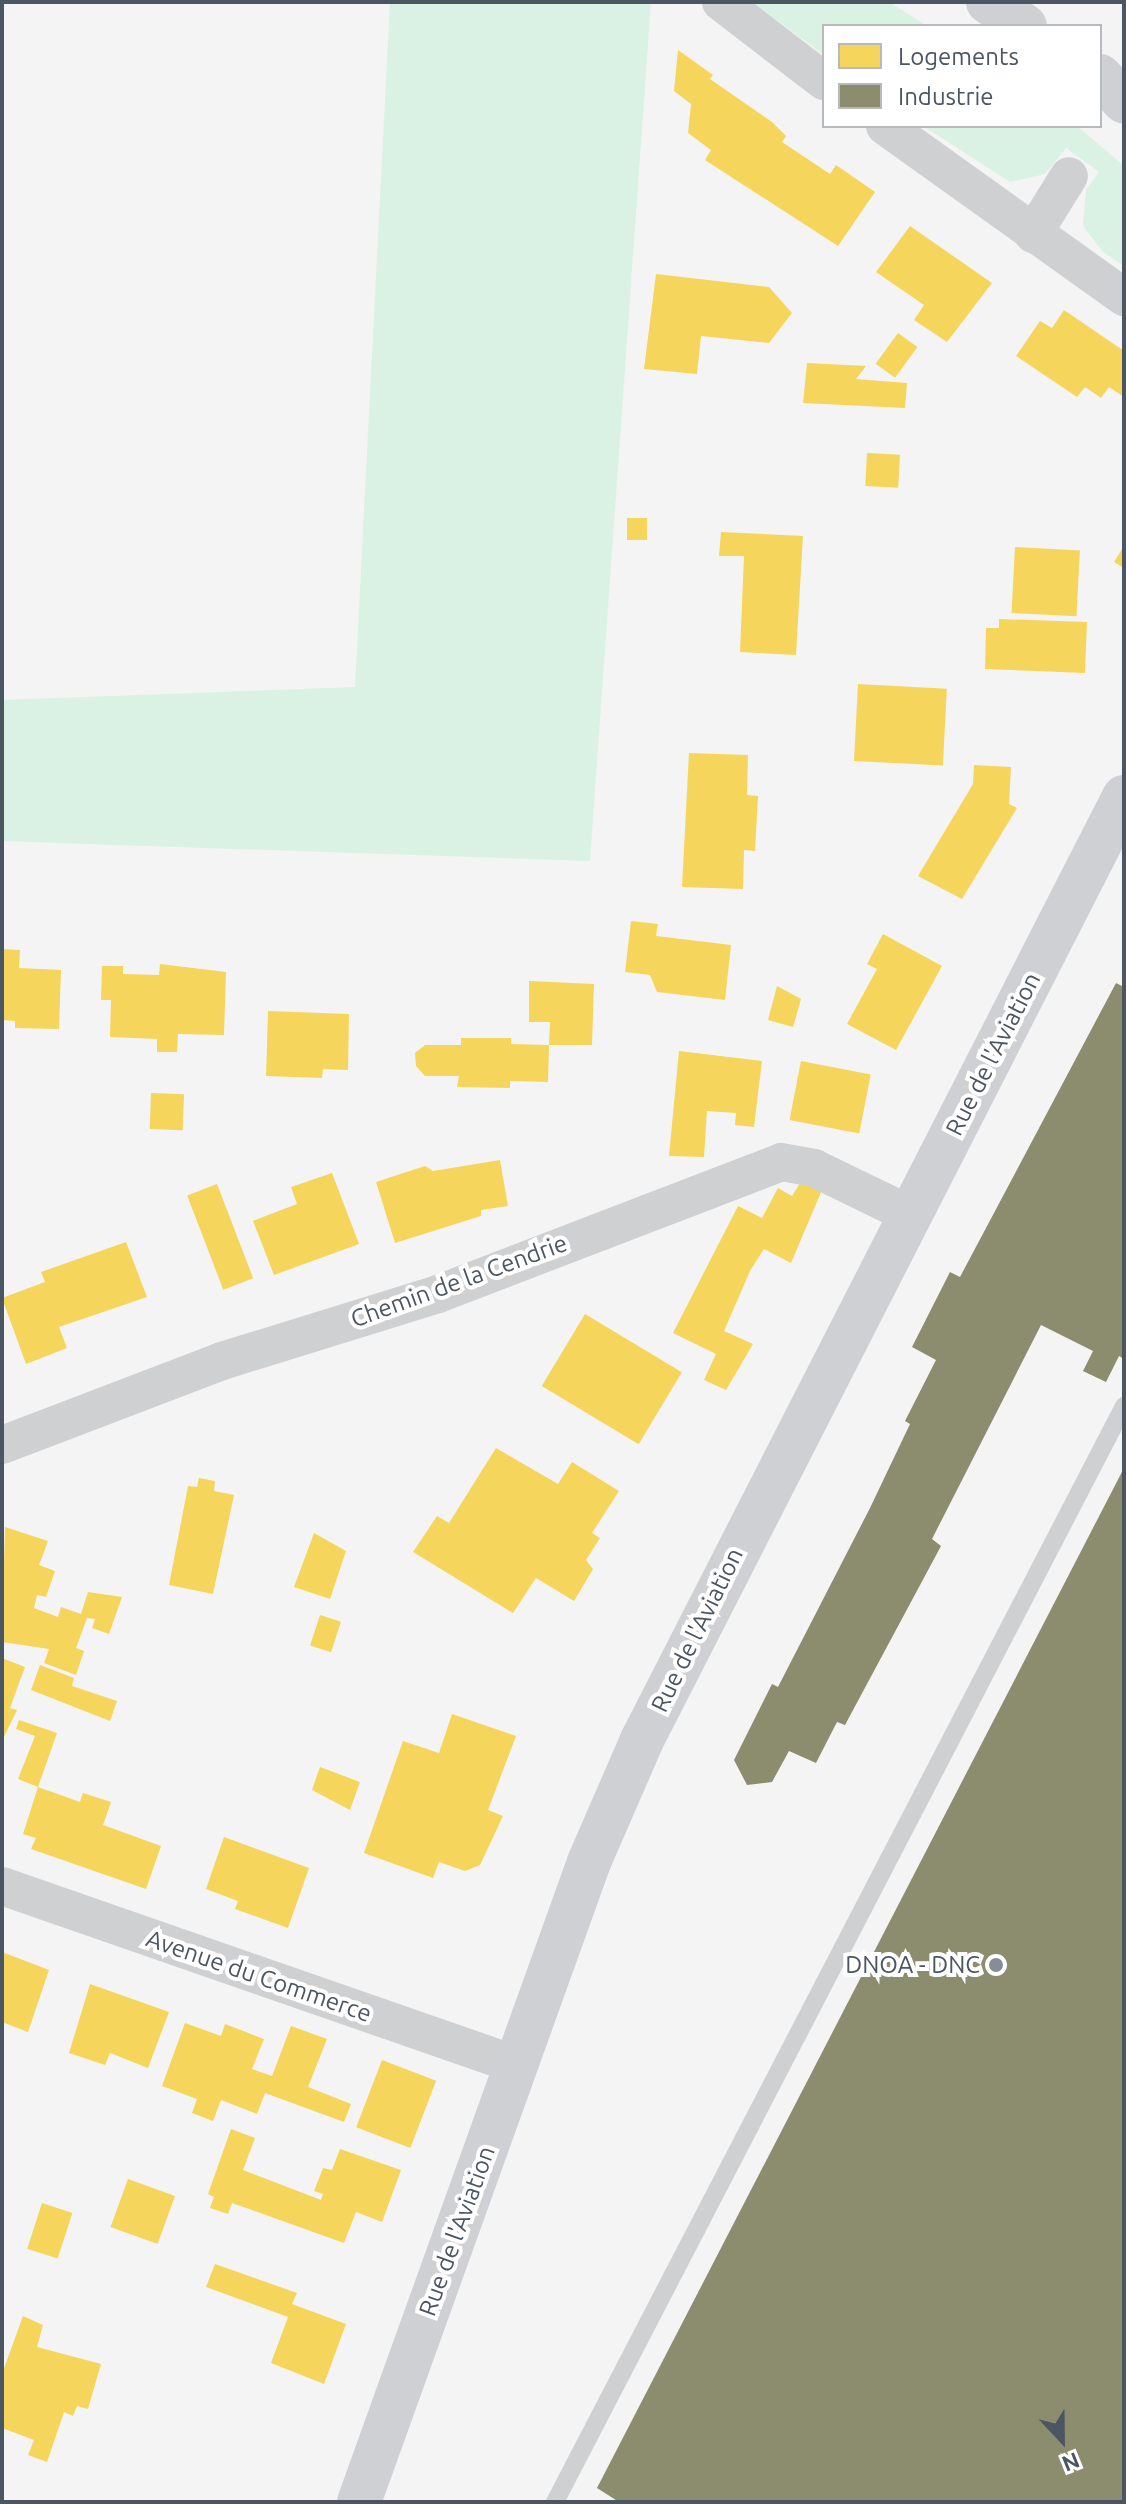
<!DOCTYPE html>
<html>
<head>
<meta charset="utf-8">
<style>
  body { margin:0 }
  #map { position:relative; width:1126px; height:2504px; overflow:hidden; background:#f4f4f4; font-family:Ubuntu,sans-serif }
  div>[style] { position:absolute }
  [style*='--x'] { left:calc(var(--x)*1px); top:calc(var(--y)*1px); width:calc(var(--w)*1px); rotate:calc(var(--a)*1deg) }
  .green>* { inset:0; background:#d9f2e3 }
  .homes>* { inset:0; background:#f6d55c; transform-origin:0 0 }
  .industry>* { inset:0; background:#8c8c6e }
  .lane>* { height:18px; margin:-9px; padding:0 9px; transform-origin:9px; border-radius:9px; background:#ced0d2 }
  .street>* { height:38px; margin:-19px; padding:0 19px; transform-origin:19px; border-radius:19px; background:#ced0d2 }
  .secondary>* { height:44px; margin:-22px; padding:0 22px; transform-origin:22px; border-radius:22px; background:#ced0d4 }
  .dots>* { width:22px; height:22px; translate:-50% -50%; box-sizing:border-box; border:4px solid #fff; border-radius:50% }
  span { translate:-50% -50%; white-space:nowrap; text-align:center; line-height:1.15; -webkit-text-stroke:8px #fff; paint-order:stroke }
  .street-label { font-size:24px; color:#4a5661 }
  .poi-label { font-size:24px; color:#4a5661 }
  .right { translate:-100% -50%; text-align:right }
  .frame { position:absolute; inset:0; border:4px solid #4a5661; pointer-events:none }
  .legend { position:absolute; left:822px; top:24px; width:280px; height:104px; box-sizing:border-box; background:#fff; border:2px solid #b7bbc0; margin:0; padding:10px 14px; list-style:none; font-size:24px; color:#4a5661 }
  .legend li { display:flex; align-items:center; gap:16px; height:40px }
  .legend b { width:40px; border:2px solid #b7bbc0 }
  .north { position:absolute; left:1022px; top:2400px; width:80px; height:80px; -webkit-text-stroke:6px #fff; paint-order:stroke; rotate:158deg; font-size:22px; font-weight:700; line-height:32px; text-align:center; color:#4a5661 }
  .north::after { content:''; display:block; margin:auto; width:28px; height:36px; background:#4a5661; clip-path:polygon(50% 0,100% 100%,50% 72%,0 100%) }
</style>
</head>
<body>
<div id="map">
  <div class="green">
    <i style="clip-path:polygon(390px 2px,651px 2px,590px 861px,2px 841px,2px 700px,355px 687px)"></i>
    <i style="clip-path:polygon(752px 2px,889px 2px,927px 26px,824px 26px,824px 55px)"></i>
    <i style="clip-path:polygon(923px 126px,1077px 126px,1124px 166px,1124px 266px,1103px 252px,1083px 226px,1086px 190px,1099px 172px,1066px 148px,1045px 174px,1010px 182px)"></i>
  </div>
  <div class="homes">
    <i style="clip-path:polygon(678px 50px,713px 75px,710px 79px,772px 122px,786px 136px,782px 142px,830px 174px,836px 165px,875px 192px,838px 246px,705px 160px,711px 150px,688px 133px,691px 104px,674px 91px)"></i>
    <i style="clip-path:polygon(910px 226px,992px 283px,947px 342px,914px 320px,924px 305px,876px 272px)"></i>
    <i style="clip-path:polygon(656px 274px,769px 287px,792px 313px,769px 343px,701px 336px,697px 374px,644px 369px)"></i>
    <i style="clip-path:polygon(1064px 310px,1124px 351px,1124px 397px,1109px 387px,1101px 398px,1085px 387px,1077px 397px,1016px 356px,1040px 321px,1052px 328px)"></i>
    <i style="left:898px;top:333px;width:24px;height:38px;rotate:36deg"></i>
    <i style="clip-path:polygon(807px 363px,866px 366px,856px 379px,907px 383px,905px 408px,803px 403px)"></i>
    <i style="left:867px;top:453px;width:33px;height:33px;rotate:3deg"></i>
    <i style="left:627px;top:518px;width:20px;height:22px"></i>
    <i style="clip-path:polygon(721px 532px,803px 536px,796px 655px,740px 652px,744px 556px,719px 556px)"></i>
    <i style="clip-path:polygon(1124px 546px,1124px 568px,1114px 562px)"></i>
    <i style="left:1015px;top:547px;width:65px;height:66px;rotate:3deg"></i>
    <i style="clip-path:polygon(999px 619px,1087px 622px,1085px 673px,985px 669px,986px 628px,999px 628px)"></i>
    <i style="left:858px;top:684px;width:89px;height:77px;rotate:3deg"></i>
    <i style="clip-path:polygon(689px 753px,748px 755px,747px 795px,758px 796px,755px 851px,744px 850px,743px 889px,682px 887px)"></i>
    <i style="clip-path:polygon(974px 765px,1011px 767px,1009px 804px,1017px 808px,962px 899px,918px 876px,973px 784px)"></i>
    <i style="clip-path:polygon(631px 921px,658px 924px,656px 936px,731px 945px,725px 1000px,657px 992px,650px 975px,625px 972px)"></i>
    <i style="clip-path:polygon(883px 934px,942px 966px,896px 1050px,847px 1024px,877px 969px,867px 964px)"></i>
    <i style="clip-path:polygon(2px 949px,20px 950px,19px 968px,61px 970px,59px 1029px,15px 1028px,15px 1021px,2px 1020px)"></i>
    <i style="clip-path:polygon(160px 964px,226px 972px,224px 1035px,178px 1034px,177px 1052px,157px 1052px,157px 1039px,110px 1037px,111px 1000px,101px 1000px,102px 966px,123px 966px,123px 974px,159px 975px)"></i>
    <i style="clip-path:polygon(529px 981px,594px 984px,592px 1045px,549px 1045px,550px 1022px,529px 1022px)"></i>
    <i style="clip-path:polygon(777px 986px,801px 999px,793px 1027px,768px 1020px)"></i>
    <i style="clip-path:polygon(268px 1011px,349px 1014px,348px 1070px,323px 1069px,322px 1078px,266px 1076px)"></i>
    <i style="clip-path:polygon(461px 1038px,511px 1038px,511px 1044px,549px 1045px,548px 1082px,510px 1081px,510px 1088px,457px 1087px,459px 1076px,425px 1076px,416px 1066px,415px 1053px,425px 1045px,461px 1045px)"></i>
    <i style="clip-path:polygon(679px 1051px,762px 1061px,754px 1127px,735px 1125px,736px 1113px,707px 1111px,704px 1157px,669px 1156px)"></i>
    <i style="left:801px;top:1061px;width:71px;height:60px;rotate:11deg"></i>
    <i style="left:151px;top:1093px;width:33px;height:36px;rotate:2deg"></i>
    <i style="clip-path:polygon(500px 1160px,508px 1206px,481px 1210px,481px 1216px,395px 1243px,376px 1182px,425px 1166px,433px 1171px)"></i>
    <i style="clip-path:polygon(332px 1173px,359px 1244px,274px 1275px,253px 1221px,297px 1204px,291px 1187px)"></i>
    <i style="clip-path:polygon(802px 1180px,822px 1190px,791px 1263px,764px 1249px,750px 1271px,724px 1331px,753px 1344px,726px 1390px,704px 1380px,716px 1354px,673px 1333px,738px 1206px,762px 1218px,778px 1188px,792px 1196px)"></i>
    <i style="left:217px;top:1184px;width:101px;height:32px;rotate:69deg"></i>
    <i style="clip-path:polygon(126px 1242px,147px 1297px,59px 1327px,67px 1348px,26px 1364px,2px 1298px,45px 1282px,41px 1272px)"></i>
    <i style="left:585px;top:1314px;width:113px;height:84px;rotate:31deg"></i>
    <i style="clip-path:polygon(496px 1448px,558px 1484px,572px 1462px,619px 1491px,592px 1533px,600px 1538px,586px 1560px,593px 1569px,574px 1601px,536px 1578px,513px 1613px,413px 1552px,437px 1516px,449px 1523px)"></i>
    <i style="clip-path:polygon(199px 1478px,215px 1481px,214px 1491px,234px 1495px,213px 1594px,169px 1585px,188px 1486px,197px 1487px)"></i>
    <i style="clip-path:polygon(5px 1527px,48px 1541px,39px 1565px,55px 1571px,46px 1597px,37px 1595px,34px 1608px,58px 1617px,61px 1607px,81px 1614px,88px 1592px,122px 1597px,109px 1634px,92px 1628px,95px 1619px,87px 1618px,76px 1648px,84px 1651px,76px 1675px,44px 1663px,49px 1649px,2px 1642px)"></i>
    <i style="clip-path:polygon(314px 1533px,346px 1551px,330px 1599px,294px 1587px)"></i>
    <i style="left:320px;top:1615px;width:22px;height:32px;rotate:18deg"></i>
    <i style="clip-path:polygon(2px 1658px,25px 1667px,10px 1708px,17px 1710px,2px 1741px)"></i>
    <i style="clip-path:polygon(40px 1665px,74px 1678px,72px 1686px,117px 1701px,110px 1721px,31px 1690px)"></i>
    <i style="clip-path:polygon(452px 1714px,516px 1736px,488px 1810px,503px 1816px,480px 1865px,465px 1871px,439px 1862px,433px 1878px,364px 1853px,403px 1741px,439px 1753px)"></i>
    <i style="clip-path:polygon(19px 1720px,57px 1733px,38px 1787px,18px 1779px,35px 1736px,16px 1729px)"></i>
    <i style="clip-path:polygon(320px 1767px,360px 1782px,350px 1810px,312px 1790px)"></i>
    <i style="clip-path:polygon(38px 1787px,80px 1802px,83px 1793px,111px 1802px,103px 1825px,161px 1846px,146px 1889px,31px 1849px,36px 1838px,23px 1834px)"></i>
    <i style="clip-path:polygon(224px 1837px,309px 1868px,288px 1928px,235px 1909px,238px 1901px,206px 1889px)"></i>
    <i style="clip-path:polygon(2px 1952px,49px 1970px,28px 2032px,2px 2022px)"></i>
    <i style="clip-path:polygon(90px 1984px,169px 2012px,148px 2068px,110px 2053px,105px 2065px,69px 2053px)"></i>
    <i style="clip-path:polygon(185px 2023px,221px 2036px,225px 2024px,264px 2039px,252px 2069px,272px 2076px,291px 2026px,327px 2039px,308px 2087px,351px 2104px,344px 2122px,265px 2093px,257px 2114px,221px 2100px,213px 2121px,192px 2113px,197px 2099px,162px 2086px)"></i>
    <i style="left:382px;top:2060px;width:58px;height:72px;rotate:21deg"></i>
    <i style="clip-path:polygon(231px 2129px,255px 2138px,243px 2170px,321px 2200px,323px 2194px,314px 2191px,323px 2168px,332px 2170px,340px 2149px,401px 2170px,382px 2222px,356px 2212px,344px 2243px,232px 2203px,228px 2214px,210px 2208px,214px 2197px,208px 2194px)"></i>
    <i style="left:128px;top:2179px;width:50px;height:51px;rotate:20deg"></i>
    <i style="left:42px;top:2203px;width:32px;height:48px;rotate:18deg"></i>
    <i style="clip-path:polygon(215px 2264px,297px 2293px,292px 2304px,346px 2324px,324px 2384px,271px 2363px,288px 2317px,206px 2287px)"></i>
    <i style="clip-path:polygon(23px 2316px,43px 2325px,37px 2347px,101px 2364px,88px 2409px,77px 2406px,73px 2416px,64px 2412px,47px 2462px,28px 2455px,34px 2440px,2px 2428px,2px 2374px)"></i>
  </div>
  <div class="industry">
    <i style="clip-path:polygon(1116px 983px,1124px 987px,1124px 1359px,1119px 1356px,1106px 1382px,1083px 1371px,1093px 1351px,1041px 1325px,932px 1539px,941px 1546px,845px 1725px,837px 1722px,816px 1763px,789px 1751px,772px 1782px,747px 1785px,734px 1760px,772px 1684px,778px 1687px,870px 1508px,910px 1424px,905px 1421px,936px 1360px,912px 1347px,950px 1272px,960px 1277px)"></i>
    <i style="clip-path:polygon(1124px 1468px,1124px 2502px,619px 2502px,597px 2488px)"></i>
  </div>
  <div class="lane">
    <i style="--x:555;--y:2502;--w:1235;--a:-62.56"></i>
  </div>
  <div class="street">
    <i style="--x:721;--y:2;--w:130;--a:37.5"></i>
    <i style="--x:885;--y:126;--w:294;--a:35.6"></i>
    <i style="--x:1033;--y:234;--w:68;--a:-58.2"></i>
    <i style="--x:2;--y:1445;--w:235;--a:-20.9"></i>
    <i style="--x:222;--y:1361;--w:226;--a:-17.2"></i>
    <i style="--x:438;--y:1294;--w:368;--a:-21"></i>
    <i style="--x:781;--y:1162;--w:34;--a:10"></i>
    <i style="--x:814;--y:1168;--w:108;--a:25.9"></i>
    <i style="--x:2;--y:1886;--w:545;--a:19.17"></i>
  </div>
  <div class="secondary">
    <i style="--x:988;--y:2;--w:44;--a:33"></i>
    <i style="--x:1100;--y:76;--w:35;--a:47"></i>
    <i style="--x:359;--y:2502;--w:680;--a:-70.23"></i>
    <i style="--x:589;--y:1862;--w:133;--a:-66.5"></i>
    <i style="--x:642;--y:1740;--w:1059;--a:-62.93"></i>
  </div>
  <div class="dots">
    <i style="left:996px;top:1965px;background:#868d94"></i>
  </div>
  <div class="street-label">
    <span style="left:993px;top:1054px;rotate:-63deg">Rue de l'Aviation</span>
    <span style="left:459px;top:1281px;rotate:-20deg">Chemin de la Cendrie</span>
    <span style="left:697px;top:1630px;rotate:-64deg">Rue de l'Aviation</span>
    <span style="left:259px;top:1976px;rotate:19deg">Avenue du Commerce</span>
    <span style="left:457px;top:2231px;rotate:-70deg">Rue de l'Aviation</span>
  </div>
  <div class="poi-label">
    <span class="right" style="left:980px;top:1965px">DNOA - DNC</span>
  </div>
  <div class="frame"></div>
  <ul class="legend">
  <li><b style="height:22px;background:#f6d55c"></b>Logements</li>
  <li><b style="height:22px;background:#8c8c6e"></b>Industrie</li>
  </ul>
  <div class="north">N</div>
</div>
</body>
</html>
